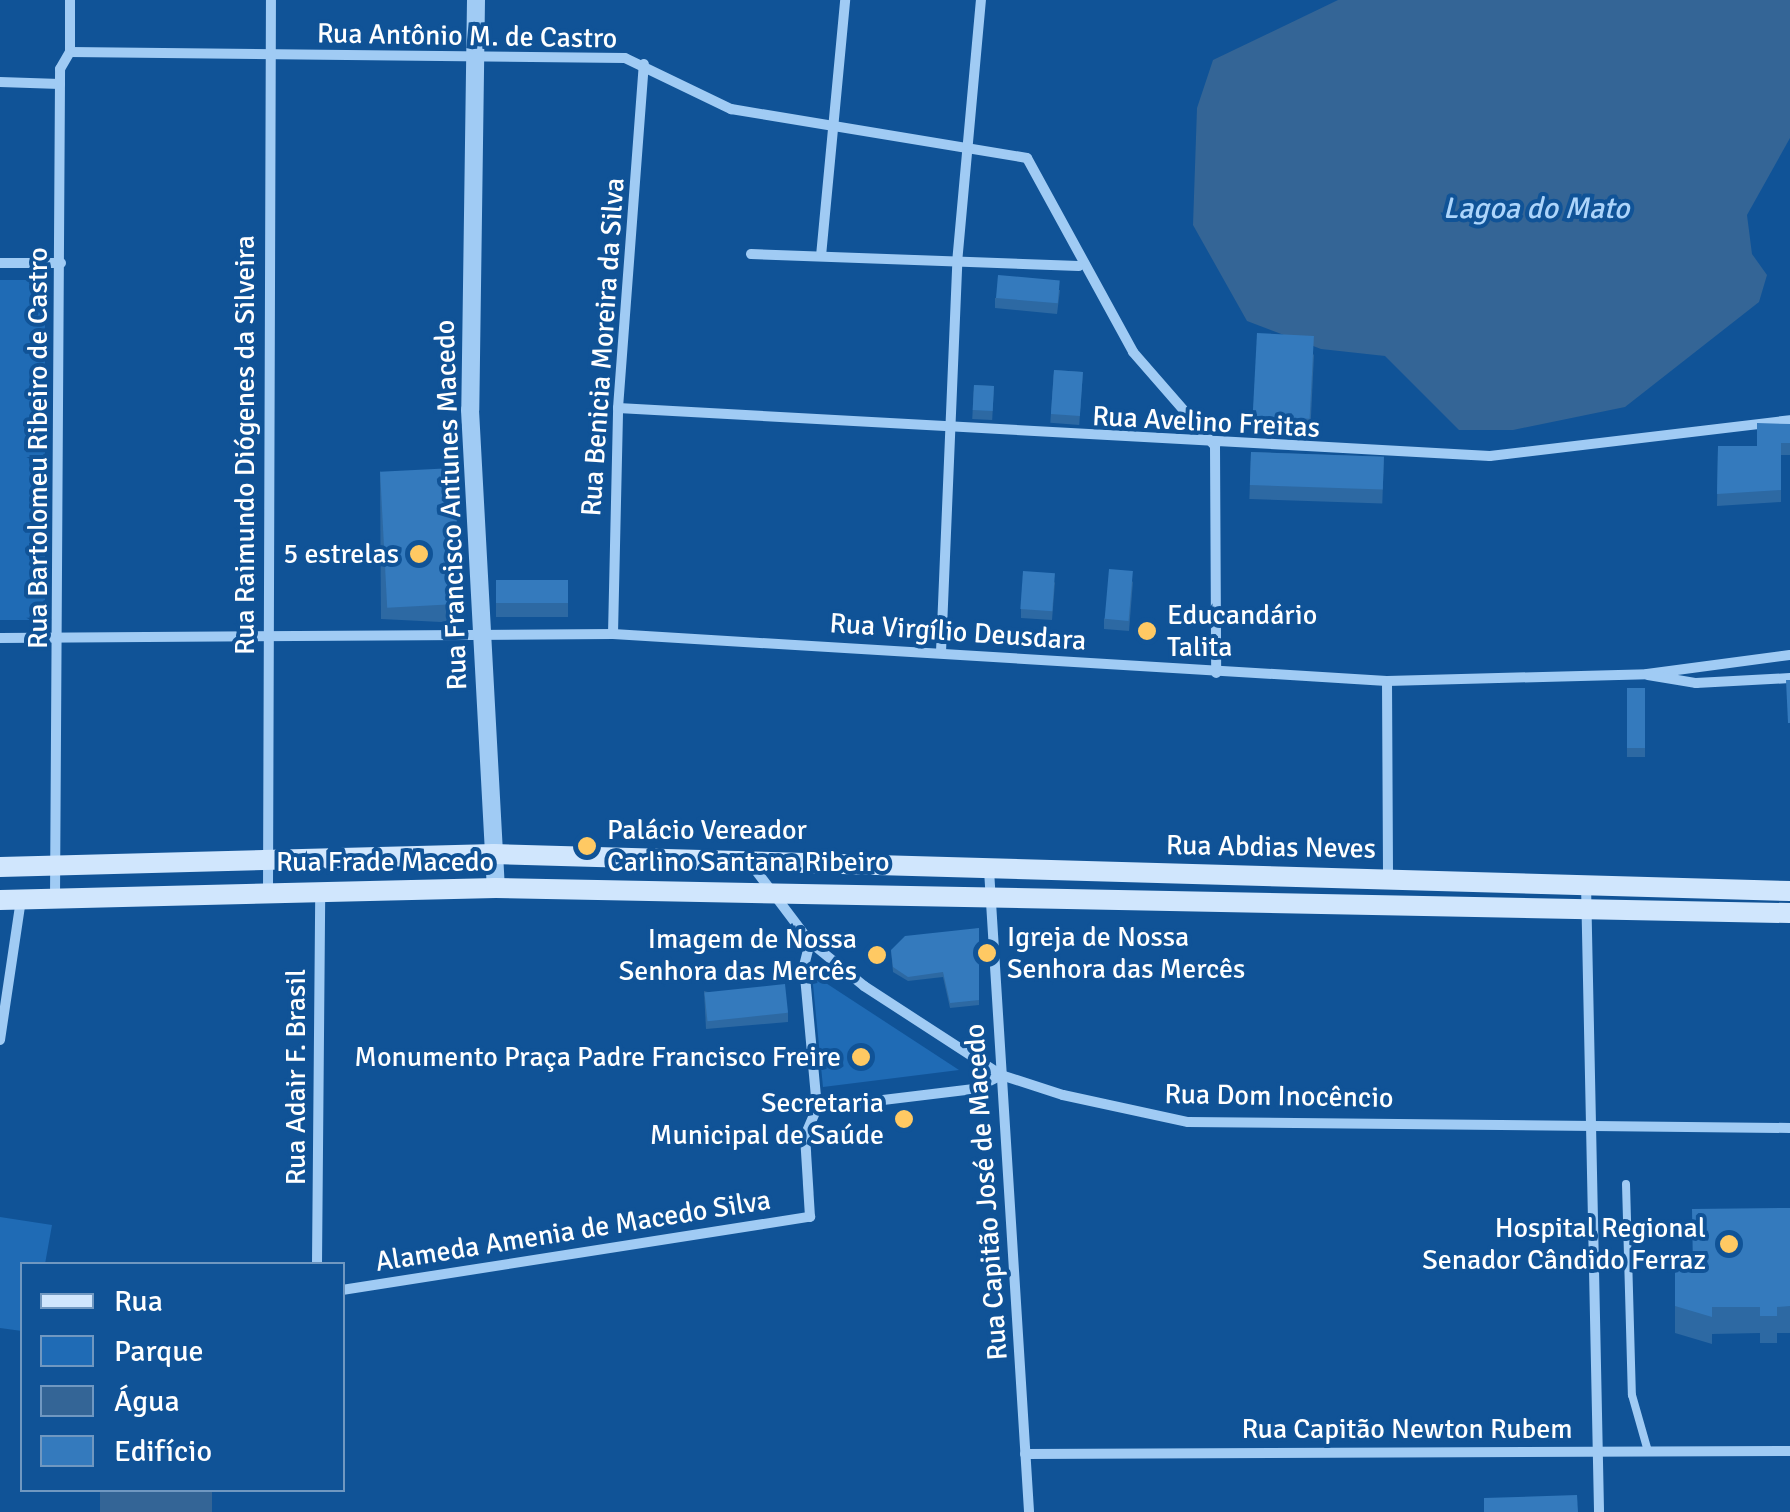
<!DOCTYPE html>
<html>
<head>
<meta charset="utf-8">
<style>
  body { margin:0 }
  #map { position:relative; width:1790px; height:1512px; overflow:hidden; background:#105397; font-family:Signika,sans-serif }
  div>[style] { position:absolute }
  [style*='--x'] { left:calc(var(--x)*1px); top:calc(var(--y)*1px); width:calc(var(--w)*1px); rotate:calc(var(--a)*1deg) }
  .green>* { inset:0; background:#1f6bb5; transform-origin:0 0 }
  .water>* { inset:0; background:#346596; transform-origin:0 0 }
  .service>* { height:8px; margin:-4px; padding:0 4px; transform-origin:4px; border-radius:4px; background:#a0cbf4 }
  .minor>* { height:10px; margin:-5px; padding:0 5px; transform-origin:5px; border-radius:5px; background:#a0cbf4 }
  .tertiary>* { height:18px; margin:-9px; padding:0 9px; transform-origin:9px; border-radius:9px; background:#a0cbf4 }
  .secondary>* { height:20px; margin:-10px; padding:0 10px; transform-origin:10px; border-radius:10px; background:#d0e6fd }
  .wall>* { inset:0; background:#2d69a3; transform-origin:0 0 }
  .building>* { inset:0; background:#347abd; transform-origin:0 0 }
  .dots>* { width:28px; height:28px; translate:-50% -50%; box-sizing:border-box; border:5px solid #105397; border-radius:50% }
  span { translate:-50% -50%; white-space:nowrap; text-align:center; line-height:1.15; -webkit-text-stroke:8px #105397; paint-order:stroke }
  .street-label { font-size:28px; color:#fff }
  .poi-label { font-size:28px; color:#fff }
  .right { translate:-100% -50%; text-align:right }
  .left { translate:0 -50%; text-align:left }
  .water-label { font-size:30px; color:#add5fb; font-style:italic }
  .legend { position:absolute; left:20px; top:1262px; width:325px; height:230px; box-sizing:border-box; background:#105397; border:2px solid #7098c1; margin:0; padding:12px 18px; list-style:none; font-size:30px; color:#fff }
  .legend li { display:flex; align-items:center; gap:20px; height:50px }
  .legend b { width:50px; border:2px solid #7098c1 }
</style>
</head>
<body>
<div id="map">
  <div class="green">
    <i style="left:0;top:280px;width:45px;height:340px"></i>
    <i style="clip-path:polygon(812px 974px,959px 1070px,823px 1087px)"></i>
    <i style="clip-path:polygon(0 1217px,52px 1225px,45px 1264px,22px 1264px,22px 1331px,0 1328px)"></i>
  </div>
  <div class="water">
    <i style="clip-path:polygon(1338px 0,1790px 0,1790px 138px,1747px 215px,1752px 254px,1767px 275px,1759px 302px,1625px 407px,1513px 430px,1459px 430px,1385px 356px,1321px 349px,1247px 321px,1193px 225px,1197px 108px,1213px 60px)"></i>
    <i style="left:100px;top:1490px;width:112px;height:23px"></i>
  </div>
  <div class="service">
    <i style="--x:1626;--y:1184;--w:211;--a:88.4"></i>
    <i style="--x:1632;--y:1395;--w:58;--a:74.1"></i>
  </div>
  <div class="minor">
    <i style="--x:70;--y:52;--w:555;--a:0.62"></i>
    <i style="--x:625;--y:58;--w:118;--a:25.7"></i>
    <i style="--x:731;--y:109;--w:300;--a:9.4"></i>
    <i style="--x:1027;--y:158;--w:221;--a:61.3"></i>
    <i style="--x:1133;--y:352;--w:125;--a:48.9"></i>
    <i style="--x:1215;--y:446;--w:227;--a:89.7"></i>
    <i style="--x:0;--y:82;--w:60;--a:1.9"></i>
    <i style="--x:751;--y:254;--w:328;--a:2.1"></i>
    <i style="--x:821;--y:256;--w:257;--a:-84.6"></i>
    <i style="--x:0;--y:263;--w:61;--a:0"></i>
    <i style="--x:618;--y:408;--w:873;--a:3.15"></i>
    <i style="--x:1490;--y:456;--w:302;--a:-6.8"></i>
    <i style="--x:613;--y:634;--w:226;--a:-88.7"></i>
    <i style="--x:618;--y:408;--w:345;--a:-85.7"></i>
    <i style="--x:0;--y:638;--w:613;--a:-0.37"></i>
    <i style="--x:613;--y:634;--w:775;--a:3.47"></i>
    <i style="--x:1387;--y:681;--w:260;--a:-1.5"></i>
    <i style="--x:1647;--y:674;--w:144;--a:-7.6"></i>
    <i style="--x:941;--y:652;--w:389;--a:-87.6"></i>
    <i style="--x:957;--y:263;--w:264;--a:-84.8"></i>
    <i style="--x:1648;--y:675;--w:49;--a:9.5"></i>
    <i style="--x:1696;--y:683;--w:94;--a:-3"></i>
    <i style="--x:1387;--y:681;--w:195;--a:89.7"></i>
    <i style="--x:751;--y:864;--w:98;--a:52.9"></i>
    <i style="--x:810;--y:942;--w:70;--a:39.2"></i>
    <i style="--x:864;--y:986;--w:163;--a:33"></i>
    <i style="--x:1001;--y:1075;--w:65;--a:17.9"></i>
    <i style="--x:1063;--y:1095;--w:128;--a:12.2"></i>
    <i style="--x:1188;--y:1122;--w:602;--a:0.57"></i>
    <i style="--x:989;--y:870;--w:643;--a:86.43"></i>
    <i style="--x:1586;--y:884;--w:628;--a:88.81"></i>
    <i style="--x:268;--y:890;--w:890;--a:-89.81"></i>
    <i style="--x:55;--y:898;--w:829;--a:-89.65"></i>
    <i style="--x:60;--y:69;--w:20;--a:-60"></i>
    <i style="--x:70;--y:52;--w:52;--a:-90"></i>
    <i style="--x:0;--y:1040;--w:142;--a:-81.5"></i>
    <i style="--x:817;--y:1108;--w:158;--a:-6.9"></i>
    <i style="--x:974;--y:1089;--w:30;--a:-27"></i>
    <i style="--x:317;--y:1264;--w:374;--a:-89.5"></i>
    <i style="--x:342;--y:1290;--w:474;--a:-8.9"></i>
    <i style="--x:810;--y:1217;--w:81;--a:-93.5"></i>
    <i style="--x:805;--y:1136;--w:30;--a:-67"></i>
    <i style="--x:817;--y:1108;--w:143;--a:-95.2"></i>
    <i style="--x:804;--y:966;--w:25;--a:-76"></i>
    <i style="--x:1025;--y:1454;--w:765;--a:-0.22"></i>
  </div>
  <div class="tertiary">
    <i style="--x:476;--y:0;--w:410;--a:90.8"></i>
    <i style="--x:470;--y:410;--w:479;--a:86.9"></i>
  </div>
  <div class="secondary">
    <i style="--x:0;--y:867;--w:494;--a:-1.5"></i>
    <i style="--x:494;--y:854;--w:1297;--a:1.64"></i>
    <i style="--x:0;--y:900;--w:496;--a:-1.4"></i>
    <i style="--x:496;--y:888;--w:1294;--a:1.11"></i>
  </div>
  <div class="wall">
    <i style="clip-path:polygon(1060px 290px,1057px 314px,995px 308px,995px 298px)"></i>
    <i style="clip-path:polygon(1314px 354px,1310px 437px,1254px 434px,1254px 416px)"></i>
    <i style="left:1054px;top:370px;width:29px;height:53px;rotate:4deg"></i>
    <i style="left:974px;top:385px;width:20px;height:34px;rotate:3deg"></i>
    <i style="clip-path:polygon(1790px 424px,1790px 455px,1781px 455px,1781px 502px,1717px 506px,1718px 446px,1757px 446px)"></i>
    <i style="left:1251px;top:452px;width:133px;height:47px;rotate:2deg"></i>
    <i style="clip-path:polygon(380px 471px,461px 604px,461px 623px,381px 619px)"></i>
    <i style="left:568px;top:580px;width:37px;height:72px;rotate:90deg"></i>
    <i style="clip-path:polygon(1133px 581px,1129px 631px,1104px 629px,1104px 619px)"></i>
    <i style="clip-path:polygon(1055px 582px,1052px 620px,1021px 618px,1021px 609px)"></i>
    <i style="left:1627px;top:688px;width:18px;height:69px"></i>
    <i style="clip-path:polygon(979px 928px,979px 1005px,950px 1008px,943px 977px,908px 981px,893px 972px,891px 950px)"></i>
    <i style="clip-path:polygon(704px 991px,788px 1013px,788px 1022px,706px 1029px)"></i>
    <i style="clip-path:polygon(1790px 1208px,1790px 1333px,1777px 1333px,1777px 1343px,1760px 1343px,1760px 1333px,1712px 1334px,1712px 1344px,1675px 1333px,1675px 1271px,1693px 1271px)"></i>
  </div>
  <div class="building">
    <i style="left:998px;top:275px;width:62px;height:23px;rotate:5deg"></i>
    <i style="left:1257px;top:333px;width:57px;height:83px;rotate:3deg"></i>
    <i style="left:1054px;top:370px;width:29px;height:44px;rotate:4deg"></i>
    <i style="left:974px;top:385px;width:20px;height:25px;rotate:3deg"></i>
    <i style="clip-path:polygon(1757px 423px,1790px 424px,1790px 443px,1781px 443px,1781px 490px,1717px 494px,1718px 446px,1757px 446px)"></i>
    <i style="left:1251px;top:452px;width:133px;height:33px;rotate:2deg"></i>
    <i style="left:454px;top:468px;width:136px;height:74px;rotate:87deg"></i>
    <i style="left:1109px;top:569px;width:24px;height:50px;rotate:5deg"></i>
    <i style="left:1023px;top:571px;width:32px;height:38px;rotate:4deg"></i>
    <i style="left:568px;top:580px;width:23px;height:72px;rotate:90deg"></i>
    <i style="clip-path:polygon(1786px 680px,1790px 680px,1790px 723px,1788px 723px)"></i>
    <i style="left:1627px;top:688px;width:18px;height:60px"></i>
    <i style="clip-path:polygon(979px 928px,979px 1000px,950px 1003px,943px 972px,908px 977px,893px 967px,891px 950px,905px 936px)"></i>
    <i style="left:785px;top:984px;width:29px;height:81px;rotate:84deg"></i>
    <i style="clip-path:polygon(1790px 1208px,1790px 1306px,1777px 1307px,1777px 1316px,1760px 1316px,1760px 1307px,1712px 1307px,1712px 1317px,1675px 1306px,1675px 1271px,1693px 1271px,1692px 1209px)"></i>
    <i style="clip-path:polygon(1577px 1495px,1578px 1512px,1484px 1512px,1484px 1498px)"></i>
  </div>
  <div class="dots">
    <i style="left:419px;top:554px;background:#ffc963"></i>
    <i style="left:1147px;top:631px;background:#ffc963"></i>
    <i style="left:587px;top:846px;background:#ffc963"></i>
    <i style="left:987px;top:953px;background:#ffc963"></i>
    <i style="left:877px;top:955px;background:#ffc963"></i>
    <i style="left:861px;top:1057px;background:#ffc963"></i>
    <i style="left:904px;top:1119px;background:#ffc963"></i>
    <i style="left:1729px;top:1244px;background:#ffc963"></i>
  </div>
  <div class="street-label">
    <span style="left:467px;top:36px;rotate:1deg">Rua Antônio M. de Castro</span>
    <span style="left:603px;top:347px;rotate:-86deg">Rua Benicia Moreira da Silva</span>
    <span style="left:1206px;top:422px;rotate:3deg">Rua Avelino Freitas</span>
    <span style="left:245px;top:445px;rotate:-90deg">Rua Raimundo Diógenes da Silveira</span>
    <span style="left:38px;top:448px;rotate:-90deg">Rua Bartolomeu Ribeiro de Castro</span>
    <span style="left:451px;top:505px;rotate:-92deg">Rua Francisco Antunes Macedo</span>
    <span style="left:958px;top:632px;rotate:4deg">Rua Virgílio Deusdara</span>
    <span style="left:1271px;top:847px;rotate:1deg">Rua Abdias Neves</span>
    <span style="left:385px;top:862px">Rua Frade Macedo</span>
    <span style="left:296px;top:1077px;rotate:-90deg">Rua Adair F. Brasil</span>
    <span style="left:1279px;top:1096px;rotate:1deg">Rua Dom Inocêncio</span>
    <span style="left:986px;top:1192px;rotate:-94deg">Rua Capitão José de Macedo</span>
    <span style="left:573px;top:1231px;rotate:-9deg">Alameda Amenia de Macedo Silva</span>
    <span style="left:1407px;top:1429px">Rua Capitão Newton Rubem</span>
  </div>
  <div class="poi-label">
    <span class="right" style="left:399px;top:554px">5 estrelas</span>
    <span class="left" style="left:1167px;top:631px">Educandário<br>Talita</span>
    <span class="left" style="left:607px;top:846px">Palácio Vereador<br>Carlino Santana Ribeiro</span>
    <span class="left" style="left:1007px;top:953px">Igreja de Nossa<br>Senhora das Mercês</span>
    <span class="right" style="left:857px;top:955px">Imagem de Nossa<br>Senhora das Mercês</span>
    <span class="right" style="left:841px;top:1057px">Monumento Praça Padre Francisco Freire</span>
    <span class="right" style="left:884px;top:1119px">Secretaria<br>Municipal de Saúde</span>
    <span class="right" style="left:1706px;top:1244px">Hospital Regional<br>Senador Cândido Ferraz</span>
  </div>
  <div class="water-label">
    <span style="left:1536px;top:209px">Lagoa do Mato</span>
  </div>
  <ul class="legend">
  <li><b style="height:12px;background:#d0e6fd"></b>Rua</li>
  <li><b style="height:28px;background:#1f6bb5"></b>Parque</li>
  <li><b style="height:28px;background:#346596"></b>Água</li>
  <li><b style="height:28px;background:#347abd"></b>Edifício</li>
  </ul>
</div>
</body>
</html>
